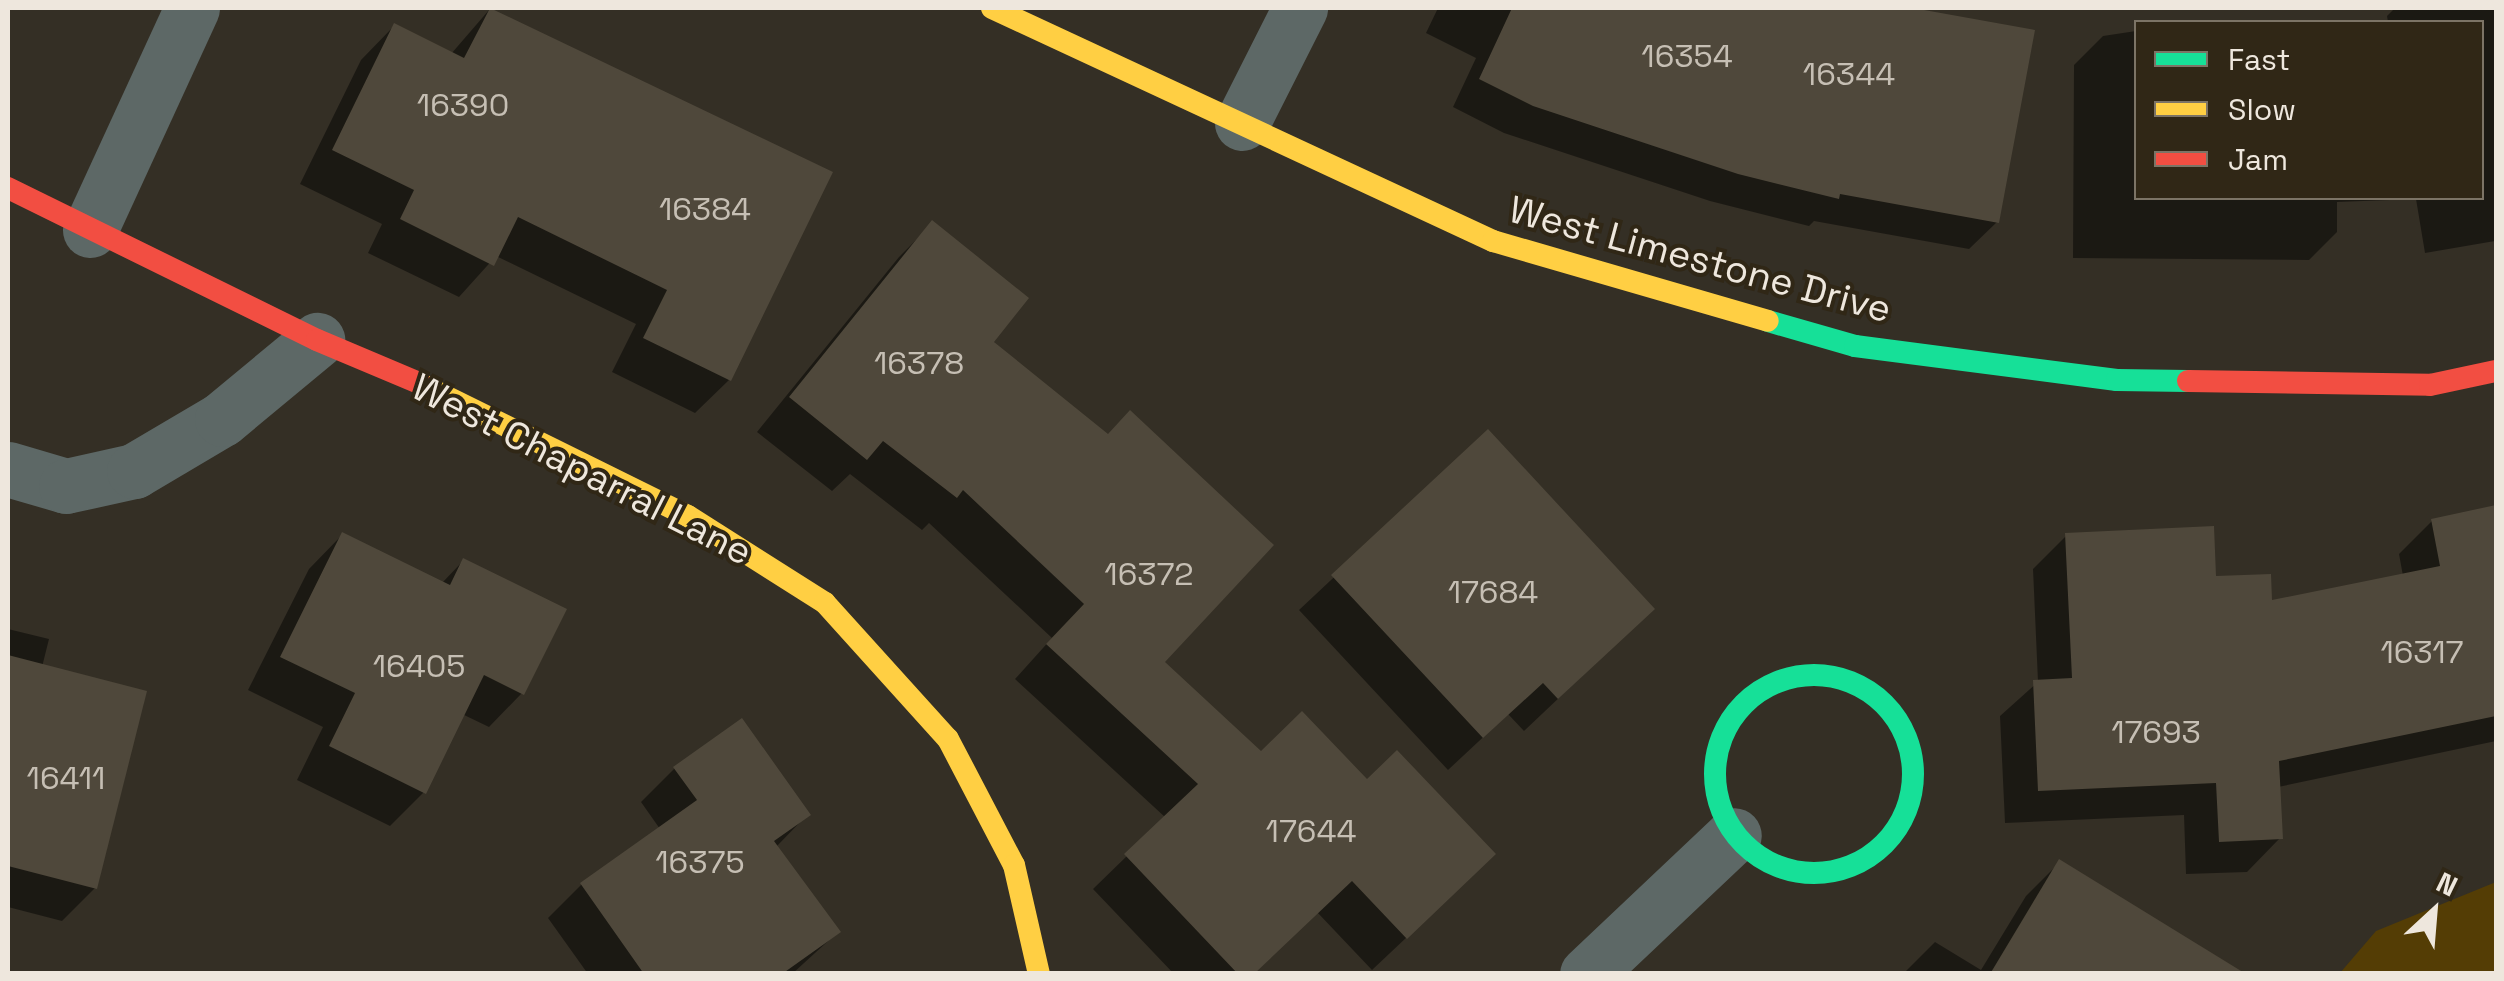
<!DOCTYPE html>
<html>
<head>
<meta charset="utf-8">
<style>
  body { margin:0 }
  #map { position:relative; width:2504px; height:981px; overflow:hidden; background:#342f25; font-family:"Space Grotesk",sans-serif }
  div>[style] { position:absolute }
  [style*='--x'] { left:calc(var(--x)*1px); top:calc(var(--y)*1px); width:calc(var(--w)*1px); rotate:calc(var(--a)*1deg) }
  .green>* { inset:0; background:#543d05 }
  .shadow>* { inset:0; background:#0007 }
  .building>* { inset:0; background:#4f483b }
  .street>* { height:55px; margin:-27.5px; padding:0 27.5px; transform-origin:27.5px; border-radius:27.5px; background:#5d6866 }
  .fast>* { height:22px; margin:-11px; padding:0 11px; transform-origin:11px; border-radius:11px; background:#16e098 }
  .fast>.ring { margin:-11px; padding:0; box-sizing:content-box; background:none; border:22px solid #16e098; border-radius:50% }
  .slow>* { height:22px; margin:-11px; padding:0 11px; transform-origin:11px; border-radius:11px; background:#ffcf43 }
  .jam>* { height:22px; margin:-11px; padding:0 11px; transform-origin:11px; border-radius:11px; background:#f24e42 }
  span { translate:-50% -50%; white-space:nowrap; text-align:center; line-height:1.15; -webkit-text-stroke:8px #302716; paint-order:stroke }
  .number-label { font-size:32px; color:#c6bfb4 }
  .number-label span { -webkit-text-stroke-width:0 }
  .street-label { font-size:38px; color:#eee7dd }
  .frame { position:absolute; inset:0; border:10px solid #eee7dd; pointer-events:none }
  .legend { position:absolute; left:2134px; top:20px; width:350px; height:180px; box-sizing:border-box; background:#302716; border:2px solid #7c7466; margin:0; padding:12px 18px; list-style:none; font-size:30px; color:#eee7dd }
  .legend li { display:flex; align-items:center; gap:20px; height:50px }
  .legend b { width:50px; border:2px solid #7c7466 }
  .north { position:absolute; left:2384px; top:861px; width:100px; height:100px; -webkit-text-stroke:8px #302716; paint-order:stroke; rotate:26deg; font-size:28px; font-weight:700; line-height:40px; text-align:center; color:#eee7dd }
  .north::after { content:''; display:block; margin:auto; width:35px; height:45px; background:#eee7dd; clip-path:polygon(50% 0,100% 100%,50% 72%,0 100%) }
</style>
</head>
<body>
<div id="map">
  <div class="green">
    <i style="clip-path:polygon(2496px 882px,2496px 973px,2340px 973px,2376px 931px)"></i>
  </div>
  <div class="shadow">
    <i style="clip-path:polygon(1438px 8px,1851px 8px,1854px 27px,1997px 222px,1969px 249px,1814px 221px,1809px 226px,1710px 201px,1504px 133px,1453px 107px,1476px 58px,1426px 33px)"></i>
    <i style="clip-path:polygon(2395px 8px,2496px 8px,2495px 241px,2425px 253px,2416px 199px,2337px 202px,2337px 232px,2309px 260px,2073px 258px,2074px 65px,2103px 36px,2136px 31px,2136px 198px,2482px 198px,2482px 22px,2388px 22px,2387px 16px)"></i>
    <i style="clip-path:polygon(489px 10px,729px 380px,695px 413px,612px 372px,636px 324px,496px 256px,459px 297px,368px 253px,382px 224px,300px 184px,361px 60px,394px 26px,451px 54px)"></i>
    <i style="clip-path:polygon(932px 224px,1162px 662px,1261px 754px,1460px 887px,1372px 970px,1317px 912px,1253px 974px,1174px 974px,1093px 889px,1166px 818px,1015px 679px,1052px 638px,929px 523px,922px 530px,850px 474px,832px 491px,757px 432px,899px 257px)"></i>
    <i style="clip-path:polygon(1488px 433px,1618px 642px,1524px 731px,1508px 714px,1448px 770px,1299px 610px)"></i>
    <i style="clip-path:polygon(2496px 508px,2496px 741px,2278px 787px,2280px 838px,2247px 872px,2186px 874px,2184px 815px,2005px 823px,2000px 716px,2038px 682px,2033px 569px,2066px 536px,2213px 579px,2269px 604px,2403px 576px,2399px 554px,2432px 521px)"></i>
    <i style="clip-path:polygon(342px 535px,441px 584px,463px 561px,522px 693px,489px 727px,462px 714px,423px 793px,390px 826px,297px 780px,323px 727px,248px 690px,309px 569px)"></i>
    <i style="clip-path:polygon(8px 629px,49px 639px,42px 667px,95px 888px,62px 921px,8px 907px)"></i>
    <i style="clip-path:polygon(742px 722px,808px 814px,776px 847px,838px 932px,792px 974px,588px 974px,548px 918px,581px 885px,660px 829px,641px 802px,674px 769px)"></i>
    <i style="clip-path:polygon(2059px 863px,2242px 974px,1903px 974px,1935px 942px,1981px 970px,2026px 896px)"></i>
  </div>
  <div class="building">
    <i style="clip-path:polygon(490px 8px,833px 172px,731px 381px,643px 338px,667px 290px,518px 217px,494px 266px,400px 219px,414px 190px,332px 150px,394px 23px,464px 58px)"></i>
    <i style="clip-path:polygon(1512px 8px,1913px 8px,2035px 30px,1999px 223px,1840px 194px,1839px 199px,1738px 174px,1533px 106px,1479px 79px)"></i>
    <i style="clip-path:polygon(932px 220px,1029px 298px,994px 342px,1108px 434px,1130px 410px,1274px 545px,1165px 662px,1261px 751px,1302px 711px,1367px 779px,1397px 750px,1496px 854px,1407px 939px,1352px 881px,1254px 974px,1238px 974px,1124px 854px,1198px 784px,1046px 644px,1084px 604px,963px 490px,957px 498px,883px 441px,867px 460px,789px 397px)"></i>
    <i style="clip-path:polygon(1488px 429px,1655px 609px,1558px 699px,1543px 683px,1483px 738px,1331px 575px)"></i>
    <i style="clip-path:polygon(2496px 505px,2496px 716px,2279px 761px,2283px 839px,2219px 842px,2216px 783px,2038px 791px,2033px 680px,2072px 678px,2065px 533px,2214px 526px,2216px 576px,2271px 574px,2272px 600px,2440px 566px,2431px 519px)"></i>
    <i style="clip-path:polygon(342px 532px,450px 585px,463px 558px,567px 609px,524px 695px,484px 675px,426px 794px,329px 746px,355px 693px,280px 657px)"></i>
    <i style="clip-path:polygon(8px 655px,147px 691px,97px 889px,8px 866px)"></i>
    <i style="clip-path:polygon(742px 718px,811px 815px,774px 841px,841px 932px,782px 974px,644px 974px,580px 883px,697px 800px,673px 767px)"></i>
    <i style="clip-path:polygon(2059px 859px,2246px 974px,1990px 974px)"></i>
  </div>
  <div class="street">
    <i style="--x:1242;--y:123;--w:129;--a:-63.2"></i>
    <i style="--x:90;--y:230;--w:244;--a:-65.3"></i>
    <i style="--x:8;--y:469;--w:60;--a:16.3"></i>
    <i style="--x:66;--y:486;--w:70;--a:-12.4"></i>
    <i style="--x:134;--y:471;--w:102;--a:-30.6"></i>
    <i style="--x:222;--y:419;--w:124;--a:-39.7"></i>
    <i style="--x:1587;--y:974;--w:202;--a:-43.4"></i>
  </div>
  <div class="fast">
    <i style="--x:1768;--y:321;--w:91;--a:16"></i>
    <i style="--x:1855;--y:346;--w:264;--a:7.4"></i>
    <i style="--x:2117;--y:380;--w:71;--a:0.8"></i>
    <i class="ring" style="left:1715px;top:675px;width:176px;height:176px"></i>
  </div>
  <div class="slow">
    <i style="--x:992;--y:8;--w:553;--a:24.94"></i>
    <i style="--x:1493;--y:241;--w:286;--a:16.2"></i>
    <i style="--x:421;--y:384;--w:298;--a:26.3"></i>
    <i style="--x:688;--y:516;--w:162;--a:32.4"></i>
    <i style="--x:825;--y:603;--w:183;--a:47.9"></i>
    <i style="--x:948;--y:739;--w:142;--a:62.4"></i>
    <i style="--x:1014;--y:865;--w:112;--a:77.1"></i>
  </div>
  <div class="jam">
    <i style="--x:8;--y:188;--w:344;--a:26.2"></i>
    <i style="--x:317;--y:340;--w:113;--a:22.9"></i>
    <i style="--x:2188;--y:381;--w:242;--a:0.9"></i>
    <i style="--x:2430;--y:385;--w:67;--a:-12"></i>
  </div>
  <div class="number-label">
    <span style="left:1687px;top:56px">16354</span>
    <span style="left:1849px;top:74px">16344</span>
    <span style="left:463px;top:105px">16390</span>
    <span style="left:705px;top:209px">16384</span>
    <span style="left:919px;top:363px">16378</span>
    <span style="left:1149px;top:574px">16372</span>
    <span style="left:1493px;top:592px">17684</span>
    <span style="left:2422px;top:652px">16317</span>
    <span style="left:419px;top:666px">16405</span>
    <span style="left:2156px;top:732px">17693</span>
    <span style="left:66px;top:778px">16411</span>
    <span style="left:1311px;top:831px">17644</span>
    <span style="left:700px;top:862px">16375</span>
  </div>
  <div class="street-label">
    <span style="left:1700px;top:260px;rotate:15deg">West Limestone Drive</span>
    <span style="left:582px;top:470px;rotate:27deg">West Chaparral Lane</span>
  </div>
  <div class="frame"></div>
  <ul class="legend">
  <li><b style="height:12px;background:#16e098"></b>Fast</li>
  <li><b style="height:12px;background:#ffcf43"></b>Slow</li>
  <li><b style="height:12px;background:#f24e42"></b>Jam</li>
  </ul>
  <div class="north">N</div>
</div>
</body>
</html>
